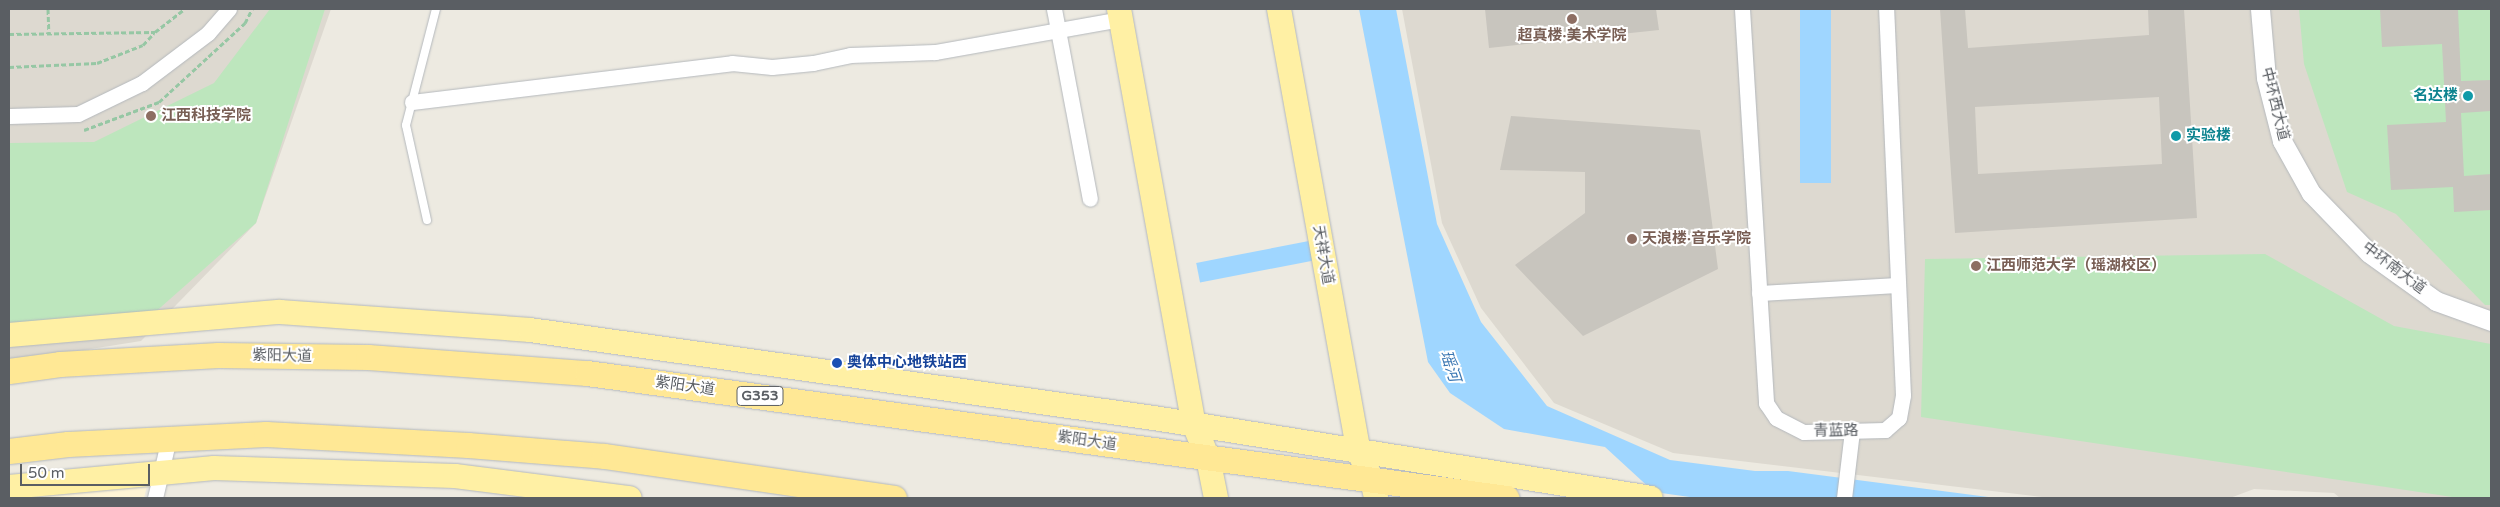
<!DOCTYPE html>
<html>
<head>
<meta charset="utf-8">
<style>
  body { margin:0 }
  #map { position:relative; width:2500px; height:507px; overflow:hidden; background:#edeae1; font-family:"Varela Round","Noto Sans SC",sans-serif }
  div>[style] { position:absolute }
  [style*='--x'] { left:calc(var(--x)*1px); top:calc(var(--y)*1px); width:calc(var(--w)*1px); rotate:calc(var(--a)*1deg) }
  .commercial>* { inset:0; background:#fef4d5 }
  .education>* { inset:0; background:#ddd9d0 }
  .green>* { inset:0; background:#bde6bd }
  .water>* { inset:0; background:#9fd6ff; transform-origin:0 0 }
  .building>* { inset:0; background:#c8c5be }
  .path>* { height:3px; margin-top:-1.5px; transform-origin:0; background:repeating-linear-gradient(90deg,#96c7a4 0 5px,transparent 0 7.5px) }
  .roads { filter:drop-shadow(0 0 1px #b4b8bc) drop-shadow(0 0 1px #b4b8bc) }
  .service>* { height:8px; margin:-4px; padding:0 4px; transform-origin:4px; border-radius:4px; background:#fff }
  .minor>* { height:15px; margin:-7.5px; padding:0 7.5px; transform-origin:7.5px; border-radius:7.5px; background:#fff }
  .tertiary>* { height:19px; margin:-9.5px; padding:0 9.5px; transform-origin:9.5px; border-radius:9.5px; background:#fff }
  .primary>* { height:24px; margin:-12px; padding:0 12px; transform-origin:12px; border-radius:12px; background:#fff0a4 }
  .trunk>* { height:25px; margin:-12.5px; padding:0 12.5px; transform-origin:12.5px; border-radius:12.5px; background:#ffe895 }
  .dots>* { width:14px; height:14px; translate:-50% -50%; box-sizing:border-box; border:2px solid #fff; border-radius:50% }
  span { translate:-50% -50%; white-space:nowrap; text-align:center; line-height:1.15; -webkit-text-stroke:4px #fff; paint-order:stroke }
  .shield-label span { padding:1px 4px; background:#fff; border:1px solid; border-radius:4px; -webkit-text-stroke-width:0 }
  .shield-label { font-size:14px; color:#5a5e63; font-weight:700 }
  .education-label { font-size:15px; color:#785e54; font-weight:700 }
  .left { translate:0 -50%; text-align:left }
  .culture-label { font-size:15px; color:#0d838f; font-weight:700 }
  .right { translate:-100% -50%; text-align:right }
  .street-label { font-size:15px; color:#5a5e63 }
  .transit-label { font-size:15px; color:#164399; font-weight:700 }
  .water-label { font-size:16px; color:#3b77b3; font-style:italic }
  .frame { position:absolute; inset:0; border:10px solid #5a5e63; pointer-events:none }
  .scale { position:absolute; left:20px; top:464px; width:130px; height:22px; box-sizing:border-box; border:2px solid #5a5e63; border-top:0; padding-left:6px; font-size:15px; line-height:18px; white-space:nowrap; color:#5a5e63; -webkit-text-stroke:4px #fff; paint-order:stroke }
</style>
</head>
<body>
<div id="map">
  <div class="commercial">
    <i style="clip-path:polygon(148px 482px,144px 498px,20px 498px)"></i>
  </div>
  <div class="education">
    <i style="clip-path:polygon(9px 9px,331px 9px,256px 223px,141px 341px,9px 362px)"></i>
    <i style="clip-path:polygon(1402px 9px,2491px 9px,2491px 498px,2340px 498px,2334px 493px,2254px 489px,2230px 498px,2050px 498px,1673px 453px,1554px 403px,1481px 308px,1442px 223px)"></i>
  </div>
  <div class="green">
    <i style="clip-path:polygon(270px 9px,325px 9px,256px 223px,135px 330px,9px 347px,9px 143px,94px 142px,214px 83px)"></i>
    <i style="clip-path:polygon(2299px 9px,2491px 9px,2491px 305px,2485px 305px,2396px 214px,2347px 192px,2304px 64px)"></i>
    <i style="clip-path:polygon(2265px 254px,2394px 326px,2491px 344px,2491px 498px,2459px 498px,1921px 417px,1925px 259px)"></i>
  </div>
  <div class="water">
    <i style="clip-path:polygon(1359px 9px,1396px 9px,1437px 224px,1481px 322px,1547px 406px,1670px 460px,1755px 471px,1788px 471px,1996px 498px,1697px 498px,1654px 492px,1605px 447px,1504px 429px,1450px 393px,1428px 362px)"></i>
    <i style="left:1800px;top:9px;width:31px;height:174px"></i>
    <i style="left:1314px;top:240px;width:20px;height:120px;rotate:79deg"></i>
  </div>
  <div class="building">
    <i style="clip-path:polygon(1485px 9px,1656px 9px,1659px 30px,1489px 48px)"></i>
    <i style="clip-path:polygon(evenodd,1940px 9px,1965px 9px,1968px 48px,2149px 35px,2148px 9px,2184px 9px,2197px 218px,1955px 233px,1940px 9px,2159px 97px,2162px 164px,1978px 174px,1975px 107px,2159px 97px)"></i>
    <i style="clip-path:polygon(2380px 9px,2458px 9px,2461px 81px,2491px 80px,2491px 111px,2461px 113px,2464px 176px,2491px 174px,2491px 210px,2454px 212px,2453px 187px,2391px 190px,2387px 125px,2446px 122px,2442px 44px,2382px 47px)"></i>
    <i style="clip-path:polygon(1511px 116px,1700px 130px,1718px 269px,1583px 336px,1515px 265px,1585px 213px,1585px 172px,1500px 170px)"></i>
  </div>
  <div class="path">
    <i style="--x:48;--y:9;--w:25;--a:88"></i>
    <i style="--x:9;--y:34;--w:146;--a:-0.8"></i>
    <i style="--x:155;--y:32;--w:37;--a:-38"></i>
    <i style="--x:9;--y:67;--w:88;--a:-2.6"></i>
    <i style="--x:97;--y:63;--w:49;--a:-21.4"></i>
    <i style="--x:143;--y:45;--w:16;--a:-47"></i>
    <i style="--x:84;--y:130;--w:80;--a:-20.5"></i>
    <i style="--x:159;--y:102;--w:117;--a:-42.6"></i>
    <i style="--x:245;--y:23;--w:16;--a:-63"></i>
  </div>
  <div class="roads">
    <div class="service">
      <i style="--x:427;--y:220;--w:97;--a:-102.5"></i>
      <i style="--x:406;--y:125;--w:120;--a:-75.5"></i>
    </div>
    <div class="minor">
      <i style="--x:1054;--y:9;--w:193;--a:79.3"></i>
      <i style="--x:1742;--y:9;--w:395;--a:86.5"></i>
      <i style="--x:1766;--y:403;--w:18;--a:56"></i>
      <i style="--x:1776;--y:418;--w:31;--a:27"></i>
      <i style="--x:1804;--y:432;--w:81;--a:-1.4"></i>
      <i style="--x:1885;--y:430;--w:18;--a:-41"></i>
      <i style="--x:1899;--y:418;--w:23;--a:-80"></i>
      <i style="--x:1903;--y:395;--w:386;--a:-92.5"></i>
      <i style="--x:412;--y:102;--w:322;--a:-6.9"></i>
      <i style="--x:732;--y:63;--w:40;--a:5.7"></i>
      <i style="--x:772;--y:67;--w:41;--a:-5.6"></i>
      <i style="--x:813;--y:63;--w:38;--a:-12"></i>
      <i style="--x:850;--y:55;--w:85;--a:-2"></i>
      <i style="--x:935;--y:52;--w:189;--a:-10.1"></i>
      <i style="--x:9;--y:116;--w:69;--a:-1.7"></i>
      <i style="--x:78;--y:114;--w:71;--a:-25.8"></i>
      <i style="--x:142;--y:83;--w:83;--a:-37.1"></i>
      <i style="--x:208;--y:33;--w:32;--a:-49"></i>
      <i style="--x:1759;--y:293;--w:139;--a:-3.3"></i>
      <i style="--x:155;--y:498;--w:62;--a:-76.9"></i>
      <i style="--x:1844;--y:498;--w:67;--a:-83.2"></i>
    </div>
    <div class="tertiary">
      <i style="--x:2260;--y:9;--w:69;--a:85"></i>
      <i style="--x:2266;--y:78;--w:65;--a:75.7"></i>
      <i style="--x:2282;--y:141;--w:60;--a:60.9"></i>
      <i style="--x:2311;--y:193;--w:83;--a:46"></i>
      <i style="--x:2369;--y:253;--w:82;--a:35.6"></i>
      <i style="--x:2436;--y:301;--w:59;--a:20"></i>
    </div>
    <div class="primary">
      <i style="--x:1119;--y:9;--w:422;--a:79.8"></i>
      <i style="--x:1194;--y:424;--w:37;--a:68"></i>
      <i style="--x:1208;--y:458;--w:41;--a:78.7"></i>
      <i style="--x:1279;--y:9;--w:448;--a:79.8"></i>
      <i style="--x:1358;--y:450;--w:33;--a:65"></i>
      <i style="--x:1372;--y:480;--w:18;--a:77"></i>
      <i style="--x:9;--y:335;--w:272;--a:-4.9"></i>
      <i style="--x:280;--y:312;--w:251;--a:4.1"></i>
      <i style="--x:530;--y:330;--w:630;--a:8.03"></i>
      <i style="--x:1154;--y:418;--w:503;--a:9.14"></i>
      <i style="--x:9;--y:487;--w:206;--a:-5.3"></i>
      <i style="--x:214;--y:468;--w:241;--a:1.9"></i>
      <i style="--x:455;--y:476;--w:176;--a:7.2"></i>
    </div>
    <div class="trunk">
      <i style="--x:9;--y:371;--w:51;--a:-7.8"></i>
      <i style="--x:60;--y:364;--w:158;--a:-3.3"></i>
      <i style="--x:218;--y:355;--w:150;--a:0.8"></i>
      <i style="--x:368;--y:357;--w:220;--a:4.2"></i>
      <i style="--x:587;--y:373;--w:928;--a:7.74"></i>
      <i style="--x:9;--y:451;--w:59;--a:-6.8"></i>
      <i style="--x:68;--y:444;--w:198;--a:-2.9"></i>
      <i style="--x:266;--y:434;--w:202;--a:3.1"></i>
      <i style="--x:468;--y:445;--w:136;--a:4.6"></i>
      <i style="--x:604;--y:456;--w:293;--a:8.2"></i>
    </div>
  </div>
  <div class="dots">
    <i style="left:1572px;top:19px;background:#8d6e63"></i>
    <i style="left:2468px;top:96px;background:#0f9aa8"></i>
    <i style="left:151px;top:116px;background:#8d6e63"></i>
    <i style="left:2176px;top:136px;background:#0f9aa8"></i>
    <i style="left:1632px;top:239px;background:#8d6e63"></i>
    <i style="left:1976px;top:266px;background:#8d6e63"></i>
    <i style="left:837px;top:363px;background:#1a4fb4"></i>
  </div>
  <div class="shield-label">
    <span style="left:760px;top:396px">G353</span>
  </div>
  <div class="education-label">
    <span style="left:1572px;top:36px">超真楼·美术学院</span>
    <span class="left" style="left:161px;top:116px">江西科技学院</span>
    <span class="left" style="left:1642px;top:239px">天浪楼·音乐学院</span>
    <span class="left" style="left:1986px;top:266px">江西师范大学（瑶湖校区）</span>
  </div>
  <div class="culture-label">
    <span class="right" style="left:2458px;top:96px">名达楼</span>
    <span class="left" style="left:2186px;top:136px">实验楼</span>
  </div>
  <div class="street-label">
    <span style="left:2275px;top:104px;rotate:76deg">中环西大道</span>
    <span style="left:1323px;top:255px;rotate:80deg">天祥大道</span>
    <span style="left:2394px;top:268px;rotate:37deg">中环南大道</span>
    <span style="left:282px;top:356px;rotate:1deg">紫阳大道</span>
    <span style="left:685px;top:386px;rotate:8deg">紫阳大道</span>
    <span style="left:1836px;top:431px;rotate:-1deg">青蓝路</span>
    <span style="left:1087px;top:441px;rotate:8deg">紫阳大道</span>
  </div>
  <div class="transit-label">
    <span class="left" style="left:847px;top:363px">奥体中心地铁站西</span>
  </div>
  <div class="water-label">
    <span style="left:1450px;top:366px;rotate:72deg">瑶河</span>
  </div>
  <div class="frame"></div>
  <div class="scale">50 m</div>
</div>
</body>
</html>
